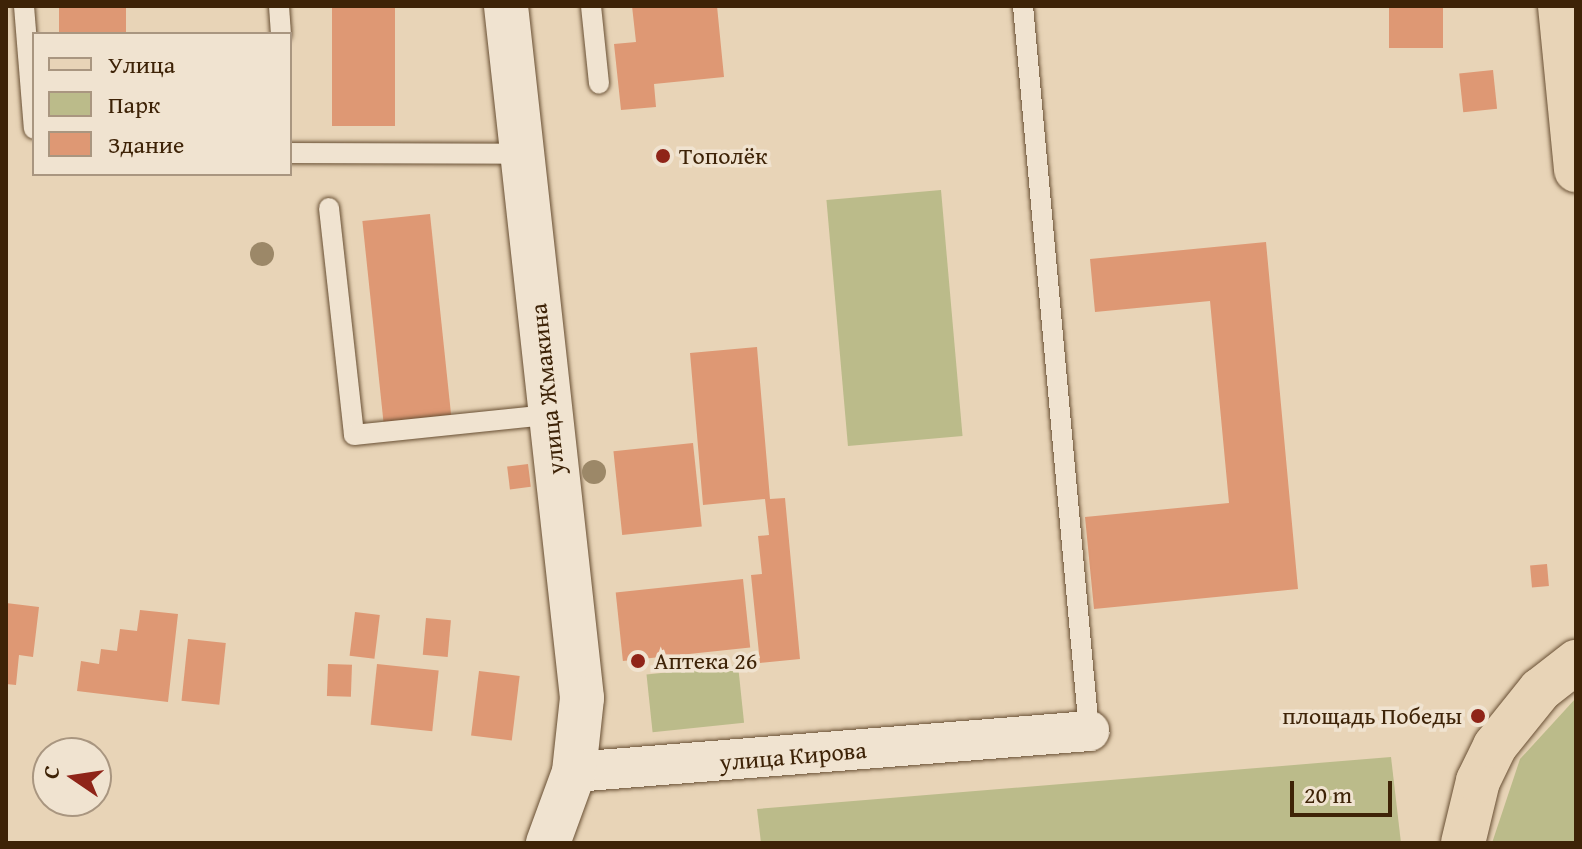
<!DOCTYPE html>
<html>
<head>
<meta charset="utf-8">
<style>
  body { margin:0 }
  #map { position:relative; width:1582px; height:849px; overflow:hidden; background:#e8d4b7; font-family:"Gentium Book Plus",serif }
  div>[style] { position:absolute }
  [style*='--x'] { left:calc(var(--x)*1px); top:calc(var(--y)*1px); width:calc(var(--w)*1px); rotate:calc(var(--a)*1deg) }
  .green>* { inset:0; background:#bbbb8a; transform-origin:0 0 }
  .building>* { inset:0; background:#de9874; transform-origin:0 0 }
  .roads { filter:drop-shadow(0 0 2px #684f33) drop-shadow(0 0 2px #684f33) }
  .lane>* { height:20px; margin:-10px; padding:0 10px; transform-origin:10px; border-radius:10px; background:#f0e3d0 }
  .street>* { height:40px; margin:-20px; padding:0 20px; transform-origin:20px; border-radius:20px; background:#f0e3d0 }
  .secondary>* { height:44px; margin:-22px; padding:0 22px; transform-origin:22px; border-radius:22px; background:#f0e3d0 }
  .primary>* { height:44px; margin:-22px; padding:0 22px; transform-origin:22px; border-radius:22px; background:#e8d4b7 }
  .trees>* { width:24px; height:24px; margin:-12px; border-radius:50%; background:#9c8868 }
  .dots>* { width:22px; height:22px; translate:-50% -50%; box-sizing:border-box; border:4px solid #f0e3d0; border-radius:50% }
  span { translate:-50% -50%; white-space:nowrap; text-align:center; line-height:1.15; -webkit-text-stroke:7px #f0e3d0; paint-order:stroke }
  .poi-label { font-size:24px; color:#3e2307 }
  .left { translate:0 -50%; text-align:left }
  .right { translate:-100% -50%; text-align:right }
  .street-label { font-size:24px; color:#3e2307 }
  .frame { position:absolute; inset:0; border:8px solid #3e2307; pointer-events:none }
  .legend { position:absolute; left:32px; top:32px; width:260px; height:144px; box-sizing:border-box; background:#f0e3d0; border:2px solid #a99680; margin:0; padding:10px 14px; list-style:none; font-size:24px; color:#3e2307 }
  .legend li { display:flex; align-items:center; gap:16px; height:40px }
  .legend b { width:40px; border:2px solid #a99680 }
  .north { position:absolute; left:32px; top:737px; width:80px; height:80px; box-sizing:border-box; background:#f0e3d0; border:2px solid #a99680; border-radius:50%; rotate:283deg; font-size:22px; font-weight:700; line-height:32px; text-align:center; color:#3e2307 }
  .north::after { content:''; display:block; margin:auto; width:28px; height:36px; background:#8f2418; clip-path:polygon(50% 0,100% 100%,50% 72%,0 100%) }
  .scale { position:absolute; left:1290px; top:781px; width:102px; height:36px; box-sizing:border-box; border:4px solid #3e2307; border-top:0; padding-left:10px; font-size:24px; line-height:28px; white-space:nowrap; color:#3e2307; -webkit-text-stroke:6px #f0e3d0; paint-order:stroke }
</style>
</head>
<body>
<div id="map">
  <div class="green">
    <i style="left:941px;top:190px;width:247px;height:115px;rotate:85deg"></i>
    <i style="left:738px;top:665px;width:58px;height:92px;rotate:84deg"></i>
    <i style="clip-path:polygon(1576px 698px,1576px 843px,1492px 843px,1520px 759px)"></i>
    <i style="clip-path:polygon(1391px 757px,1401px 843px,761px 843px,757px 809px)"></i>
  </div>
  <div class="building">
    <i style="left:59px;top:6px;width:67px;height:28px"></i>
    <i style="left:332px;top:6px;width:63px;height:120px"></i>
    <i style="clip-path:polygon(632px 6px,717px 6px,724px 77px,654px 84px,656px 107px,621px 110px,614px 44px,636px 42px)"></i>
    <i style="left:1389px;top:6px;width:54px;height:42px"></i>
    <i style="left:1493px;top:70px;width:39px;height:34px;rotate:84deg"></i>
    <i style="left:430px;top:214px;width:202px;height:68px;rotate:84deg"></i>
    <i style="clip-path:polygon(1266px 242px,1298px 589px,1094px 609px,1085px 517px,1229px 503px,1210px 301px,1095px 312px,1090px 259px)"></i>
    <i style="clip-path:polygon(757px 347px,770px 499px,785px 498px,800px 659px,760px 663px,751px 575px,762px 574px,758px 536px,769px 535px,765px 499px,703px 505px,690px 353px)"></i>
    <i style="left:693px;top:443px;width:84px;height:80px;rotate:84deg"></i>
    <i style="left:528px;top:464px;width:23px;height:21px;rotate:83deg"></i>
    <i style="left:1547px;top:564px;width:22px;height:17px;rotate:85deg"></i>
    <i style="left:743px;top:579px;width:69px;height:128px;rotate:84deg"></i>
    <i style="clip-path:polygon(6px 603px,39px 607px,33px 657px,19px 655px,16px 685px,6px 684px)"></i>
    <i style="clip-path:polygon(140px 610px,178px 614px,168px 702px,77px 691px,81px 661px,99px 664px,101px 649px,117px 651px,120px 629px,137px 631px)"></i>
    <i style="left:355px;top:612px;width:25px;height:44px;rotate:7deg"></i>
    <i style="left:426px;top:618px;width:25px;height:37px;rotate:5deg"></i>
    <i style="left:188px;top:639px;width:38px;height:62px;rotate:6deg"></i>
    <i style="left:328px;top:664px;width:24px;height:32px;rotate:2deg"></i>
    <i style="left:377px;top:664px;width:62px;height:61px;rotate:6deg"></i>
    <i style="left:479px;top:671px;width:41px;height:65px;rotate:7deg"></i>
  </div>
  <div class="roads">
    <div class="lane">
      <i style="--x:24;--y:6;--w:123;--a:85.4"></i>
      <i style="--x:279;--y:6;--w:28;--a:86"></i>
      <i style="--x:591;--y:6;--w:78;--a:84.1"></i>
      <i style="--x:1023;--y:6;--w:728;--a:84.8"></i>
      <i style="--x:290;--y:153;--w:234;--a:0.2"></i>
      <i style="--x:329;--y:208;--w:228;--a:83.7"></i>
      <i style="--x:354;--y:435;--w:195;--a:-5.9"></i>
    </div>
    <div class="street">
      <i style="--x:574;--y:772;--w:517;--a:-4.55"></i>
    </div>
    <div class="secondary">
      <i style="--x:506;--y:6;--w:696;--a:83.73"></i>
      <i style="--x:582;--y:698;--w:74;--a:96.2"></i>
      <i style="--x:574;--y:772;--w:76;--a:110.1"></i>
    </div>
    <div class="primary">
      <i style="--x:1560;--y:6;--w:165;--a:84.4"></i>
      <i style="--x:1463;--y:843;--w:64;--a:-76.4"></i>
      <i style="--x:1478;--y:781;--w:39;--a:-64"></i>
      <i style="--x:1495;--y:746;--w:72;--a:-51.2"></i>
      <i style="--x:1540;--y:690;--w:46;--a:-37.9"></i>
    </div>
  </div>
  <div class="trees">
    <i style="left:262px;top:254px"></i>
    <i style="left:594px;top:472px"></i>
  </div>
  <div class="dots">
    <i style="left:663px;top:156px;background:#8f2418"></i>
    <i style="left:638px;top:661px;background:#8f2418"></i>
    <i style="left:1478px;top:716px;background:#8f2418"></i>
  </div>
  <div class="poi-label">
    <span class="left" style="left:679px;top:156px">Тополёк</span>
    <span class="left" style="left:654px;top:661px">Аптека 26</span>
    <span class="right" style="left:1462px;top:716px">площадь Победы</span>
  </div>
  <div class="street-label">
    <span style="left:547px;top:389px;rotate:-96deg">улица Жмакина</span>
    <span style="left:793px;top:756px;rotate:-5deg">улица Кирова</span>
  </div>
  <div class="frame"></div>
  <ul class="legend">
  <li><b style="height:10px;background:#e8d4b7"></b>Улица</li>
  <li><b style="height:22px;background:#bbbb8a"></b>Парк</li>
  <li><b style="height:22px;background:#de9874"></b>Здание</li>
  </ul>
  <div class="north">С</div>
  <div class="scale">20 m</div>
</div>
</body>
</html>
